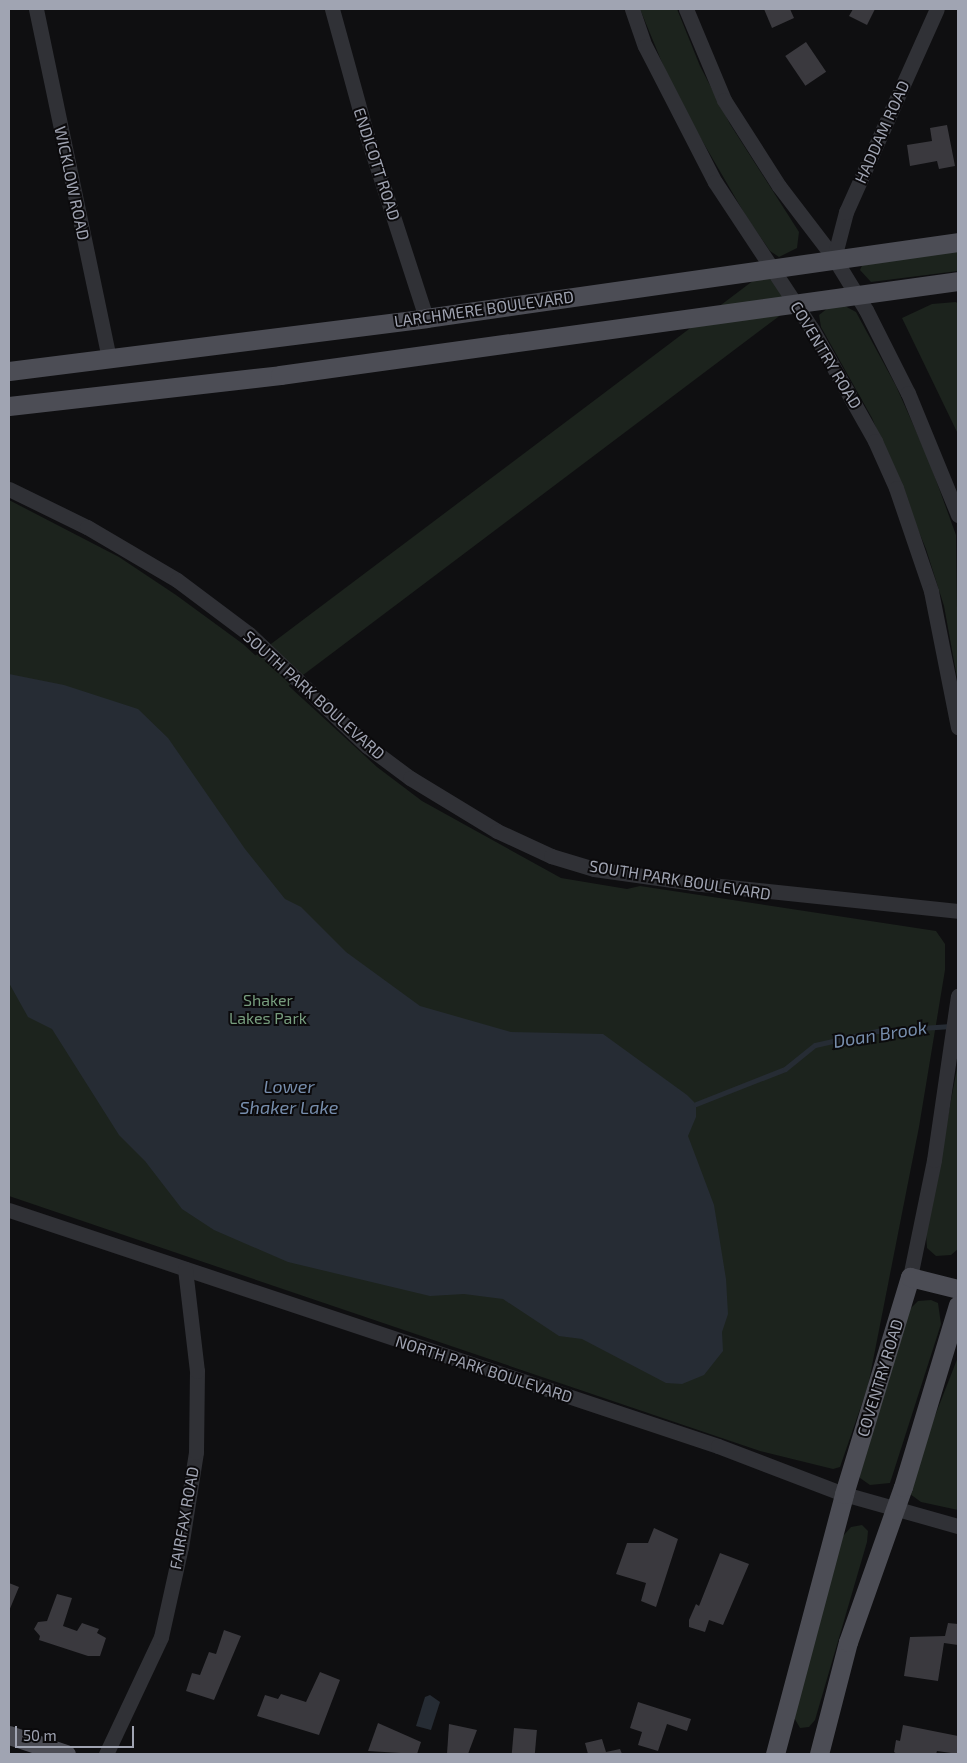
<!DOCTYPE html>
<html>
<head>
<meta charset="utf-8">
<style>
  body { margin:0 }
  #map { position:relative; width:967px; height:1763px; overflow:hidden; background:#0f0f11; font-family:"Exo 2",sans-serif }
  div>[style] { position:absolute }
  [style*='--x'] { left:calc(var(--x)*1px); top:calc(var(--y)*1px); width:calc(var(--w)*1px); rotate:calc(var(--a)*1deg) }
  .green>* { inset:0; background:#1c231d; transform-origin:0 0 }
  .water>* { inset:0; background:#262c34 }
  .stream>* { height:5px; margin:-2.5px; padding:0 2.5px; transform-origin:2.5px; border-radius:2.5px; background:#262c34 }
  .building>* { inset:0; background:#3a393e; transform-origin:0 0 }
  .minor>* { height:15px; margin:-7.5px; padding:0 7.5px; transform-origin:7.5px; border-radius:7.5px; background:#303136 }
  .major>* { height:19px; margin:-9.5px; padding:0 9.5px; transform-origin:9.5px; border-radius:9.5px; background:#4c4d55 }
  span { translate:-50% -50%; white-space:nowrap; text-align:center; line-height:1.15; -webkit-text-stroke:4px #0b0a0c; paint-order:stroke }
  .street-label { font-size:16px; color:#a0a4b2 }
  .park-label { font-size:16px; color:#779d7e }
  .water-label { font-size:18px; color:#778ead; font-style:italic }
  .frame { position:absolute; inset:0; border:10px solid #a0a4b2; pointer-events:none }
  .scale { position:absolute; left:15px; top:1726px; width:119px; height:22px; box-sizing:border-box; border:2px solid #a0a4b2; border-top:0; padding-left:6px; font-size:15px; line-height:18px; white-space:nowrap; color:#a0a4b2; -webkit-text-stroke:4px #0b0a0c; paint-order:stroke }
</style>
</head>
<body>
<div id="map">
  <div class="green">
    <i style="clip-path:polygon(640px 9px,677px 9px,700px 66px,730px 124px,799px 232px,797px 248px,779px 257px,770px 251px,746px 216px,675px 94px)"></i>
    <i style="clip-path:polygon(958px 246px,958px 271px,871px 282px,860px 270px,863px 263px)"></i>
    <i style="left:770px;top:268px;width:44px;height:768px;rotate:53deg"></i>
    <i style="clip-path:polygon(956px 302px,958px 304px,958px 434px,902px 318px,932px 304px)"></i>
    <i style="clip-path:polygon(843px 305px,856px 312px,896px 386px,928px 458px,956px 535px,958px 683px,944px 606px,926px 549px,872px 418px,821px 327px,819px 315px,828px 308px)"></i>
    <i style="clip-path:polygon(9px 500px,119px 557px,176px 595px,243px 644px,377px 767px,422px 801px,561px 878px,627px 889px,640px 886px,936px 931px,945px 944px,945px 970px,919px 1127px,868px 1386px,840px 1467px,833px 1469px,760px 1451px,9px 1196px)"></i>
    <i style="clip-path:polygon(958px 1063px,958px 1249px,951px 1255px,936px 1256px,927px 1248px,926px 1234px)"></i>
    <i style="clip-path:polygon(931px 1300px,938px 1303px,941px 1324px,890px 1483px,870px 1485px,860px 1478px,860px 1469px,909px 1310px,918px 1301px)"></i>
    <i style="clip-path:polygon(958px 1357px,958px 1510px,921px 1502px,910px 1494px,909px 1482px)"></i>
    <i style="clip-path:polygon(862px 1525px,868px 1531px,867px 1542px,815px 1720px,809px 1727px,800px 1728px,792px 1714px,843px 1536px,851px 1527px)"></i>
  </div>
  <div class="water">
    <i style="clip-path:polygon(9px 674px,64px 685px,138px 709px,168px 738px,245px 849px,285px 899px,301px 907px,346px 952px,420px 1006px,511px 1032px,603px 1034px,687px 1095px,696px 1104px,696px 1117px,688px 1136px,714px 1205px,726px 1279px,728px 1314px,722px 1332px,723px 1351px,704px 1375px,682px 1384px,666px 1383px,582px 1339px,559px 1336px,503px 1299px,464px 1294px,430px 1296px,288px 1262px,214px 1230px,182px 1209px,145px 1161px,119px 1135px,52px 1029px,28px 1017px,9px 983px)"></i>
    <i style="clip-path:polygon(430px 1695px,440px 1702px,431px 1730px,416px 1726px,425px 1697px)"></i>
  </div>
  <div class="stream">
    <i style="--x:696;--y:1104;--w:96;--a:-21.5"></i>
    <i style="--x:785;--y:1069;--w:38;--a:-39"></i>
    <i style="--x:815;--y:1045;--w:64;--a:-12.7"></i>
    <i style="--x:877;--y:1031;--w:74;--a:-3.9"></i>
  </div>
  <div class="building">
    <i style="clip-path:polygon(764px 9px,790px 9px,794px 18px,772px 28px)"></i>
    <i style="clip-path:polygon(853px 9px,875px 9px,867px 25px,849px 16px)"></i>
    <i style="left:806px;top:42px;width:36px;height:25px;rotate:56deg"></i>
    <i style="clip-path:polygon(947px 125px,955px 166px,939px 169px,937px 161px,910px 166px,907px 145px,932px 141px,930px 128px)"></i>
    <i style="clip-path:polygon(654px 1528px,678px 1539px,656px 1607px,641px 1601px,646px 1583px,616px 1574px,627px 1543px,648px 1543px)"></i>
    <i style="clip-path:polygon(720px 1553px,749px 1564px,723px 1625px,709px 1620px,705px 1632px,689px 1627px,689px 1620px,696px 1604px,699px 1606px)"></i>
    <i style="clip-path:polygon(9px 1583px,19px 1587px,9px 1611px)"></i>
    <i style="clip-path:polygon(57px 1594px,72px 1598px,63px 1626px,77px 1631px,82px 1623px,99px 1629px,97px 1633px,106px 1638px,100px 1656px,88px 1656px,39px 1640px,40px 1636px,34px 1629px,38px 1622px,47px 1621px)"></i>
    <i style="clip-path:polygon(948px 1623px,958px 1624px,958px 1645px,944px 1643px,938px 1681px,904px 1676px,910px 1637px,945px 1636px)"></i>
    <i style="clip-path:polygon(224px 1630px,241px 1636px,214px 1700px,186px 1691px,192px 1673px,200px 1675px,209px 1652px,216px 1654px)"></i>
    <i style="clip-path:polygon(320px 1672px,340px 1680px,319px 1735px,257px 1716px,265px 1695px,278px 1699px,281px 1694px,306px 1702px)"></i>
    <i style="clip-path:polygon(638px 1702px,691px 1719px,687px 1731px,667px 1724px,658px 1751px,638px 1745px,642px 1732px,630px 1728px)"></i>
    <i style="clip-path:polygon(378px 1723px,421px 1742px,417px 1754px,368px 1751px)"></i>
    <i style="clip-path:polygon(449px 1724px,477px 1730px,468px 1754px,447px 1754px)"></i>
    <i style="clip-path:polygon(903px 1725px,958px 1736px,958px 1754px,937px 1751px,936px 1754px,897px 1754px,894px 1752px,896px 1740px,900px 1741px)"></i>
    <i style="left:514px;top:1728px;width:23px;height:26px;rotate:5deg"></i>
    <i style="clip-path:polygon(602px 1739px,606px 1752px,620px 1749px,622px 1754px,588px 1754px,585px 1743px)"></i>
  </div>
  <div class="minor">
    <i style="--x:36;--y:9;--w:356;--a:78.2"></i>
    <i style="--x:332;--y:9;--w:132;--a:74.6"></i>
    <i style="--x:367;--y:136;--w:191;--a:72"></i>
    <i style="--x:632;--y:9;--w:39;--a:71"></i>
    <i style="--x:645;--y:46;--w:153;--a:62.8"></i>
    <i style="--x:715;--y:182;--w:176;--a:56.6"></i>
    <i style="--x:812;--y:329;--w:129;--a:60.6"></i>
    <i style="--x:875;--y:441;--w:51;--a:65.9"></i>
    <i style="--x:896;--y:488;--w:109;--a:71.2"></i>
    <i style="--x:931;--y:591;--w:139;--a:78.8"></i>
    <i style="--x:686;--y:9;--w:99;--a:67.3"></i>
    <i style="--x:724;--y:100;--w:102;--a:57.4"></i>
    <i style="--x:779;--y:186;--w:91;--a:52.6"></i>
    <i style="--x:834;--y:258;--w:61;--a:58.4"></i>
    <i style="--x:866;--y:310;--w:93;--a:63.2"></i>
    <i style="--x:908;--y:393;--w:132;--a:67.7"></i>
    <i style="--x:834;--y:258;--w:48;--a:-75.4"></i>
    <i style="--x:846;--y:212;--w:222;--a:-65.9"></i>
    <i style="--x:9;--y:489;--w:87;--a:26"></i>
    <i style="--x:87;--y:527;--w:104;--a:30.5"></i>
    <i style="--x:177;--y:580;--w:90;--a:36.9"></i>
    <i style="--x:249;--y:634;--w:163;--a:43.5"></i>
    <i style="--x:367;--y:746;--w:54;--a:36.7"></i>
    <i style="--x:410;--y:778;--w:102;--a:31.3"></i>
    <i style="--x:497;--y:831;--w:60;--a:24.8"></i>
    <i style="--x:551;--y:856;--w:45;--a:16.8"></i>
    <i style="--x:594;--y:869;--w:99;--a:8.1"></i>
    <i style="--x:692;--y:883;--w:267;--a:6"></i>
    <i style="--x:9;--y:1210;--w:747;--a:18.41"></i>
    <i style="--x:718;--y:1446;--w:135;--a:20.9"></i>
    <i style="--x:844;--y:1494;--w:118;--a:15.7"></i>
    <i style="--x:910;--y:1277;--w:119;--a:-78.4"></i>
    <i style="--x:934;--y:1160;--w:166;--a:-81.7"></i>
    <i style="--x:106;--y:1754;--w:129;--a:-64.8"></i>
    <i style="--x:161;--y:1637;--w:92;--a:-77.5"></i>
    <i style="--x:181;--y:1547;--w:96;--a:-81"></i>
    <i style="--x:196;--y:1452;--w:81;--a:-89.3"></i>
    <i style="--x:197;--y:1371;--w:103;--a:-96.7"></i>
  </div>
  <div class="major">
    <i style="--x:9;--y:371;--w:420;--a:-7.2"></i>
    <i style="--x:426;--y:318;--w:537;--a:-8.13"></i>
    <i style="--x:9;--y:406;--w:273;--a:-6.5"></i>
    <i style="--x:280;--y:375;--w:684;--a:-7.89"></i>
    <i style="--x:9;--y:1735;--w:60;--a:18.4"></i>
    <i style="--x:775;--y:1754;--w:269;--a:-75.1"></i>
    <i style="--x:844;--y:1494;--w:227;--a:-73.1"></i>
    <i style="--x:910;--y:1277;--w:49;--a:14"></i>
    <i style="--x:819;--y:1754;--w:116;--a:-75.5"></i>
    <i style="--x:848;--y:1642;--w:164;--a:-70.5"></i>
    <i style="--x:903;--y:1487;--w:190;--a:-73.2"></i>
  </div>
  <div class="street-label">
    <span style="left:882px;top:132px;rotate:-66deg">HADDAM ROAD</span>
    <span style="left:377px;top:164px;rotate:72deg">ENDICOTT ROAD</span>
    <span style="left:72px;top:183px;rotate:78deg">WICKLOW ROAD</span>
    <span style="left:484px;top:309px;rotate:-8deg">LARCHMERE BOULEVARD</span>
    <span style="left:826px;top:355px;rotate:59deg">COVENTRY ROAD</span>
    <span style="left:314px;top:695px;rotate:42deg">SOUTH PARK BOULEVARD</span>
    <span style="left:680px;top:880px;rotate:9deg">SOUTH PARK BOULEVARD</span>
    <span style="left:484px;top:1369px;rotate:18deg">NORTH PARK BOULEVARD</span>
    <span style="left:880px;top:1378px;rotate:-73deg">COVENTRY ROAD</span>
    <span style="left:184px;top:1518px;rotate:-80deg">FAIRFAX ROAD</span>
  </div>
  <div class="park-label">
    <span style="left:268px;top:1009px">Shaker<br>Lakes Park</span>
  </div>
  <div class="water-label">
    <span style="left:880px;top:1034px;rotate:-9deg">Doan Brook</span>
    <span style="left:289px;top:1097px">Lower<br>Shaker Lake</span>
  </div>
  <div class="frame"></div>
  <div class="scale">50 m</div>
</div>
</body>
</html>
